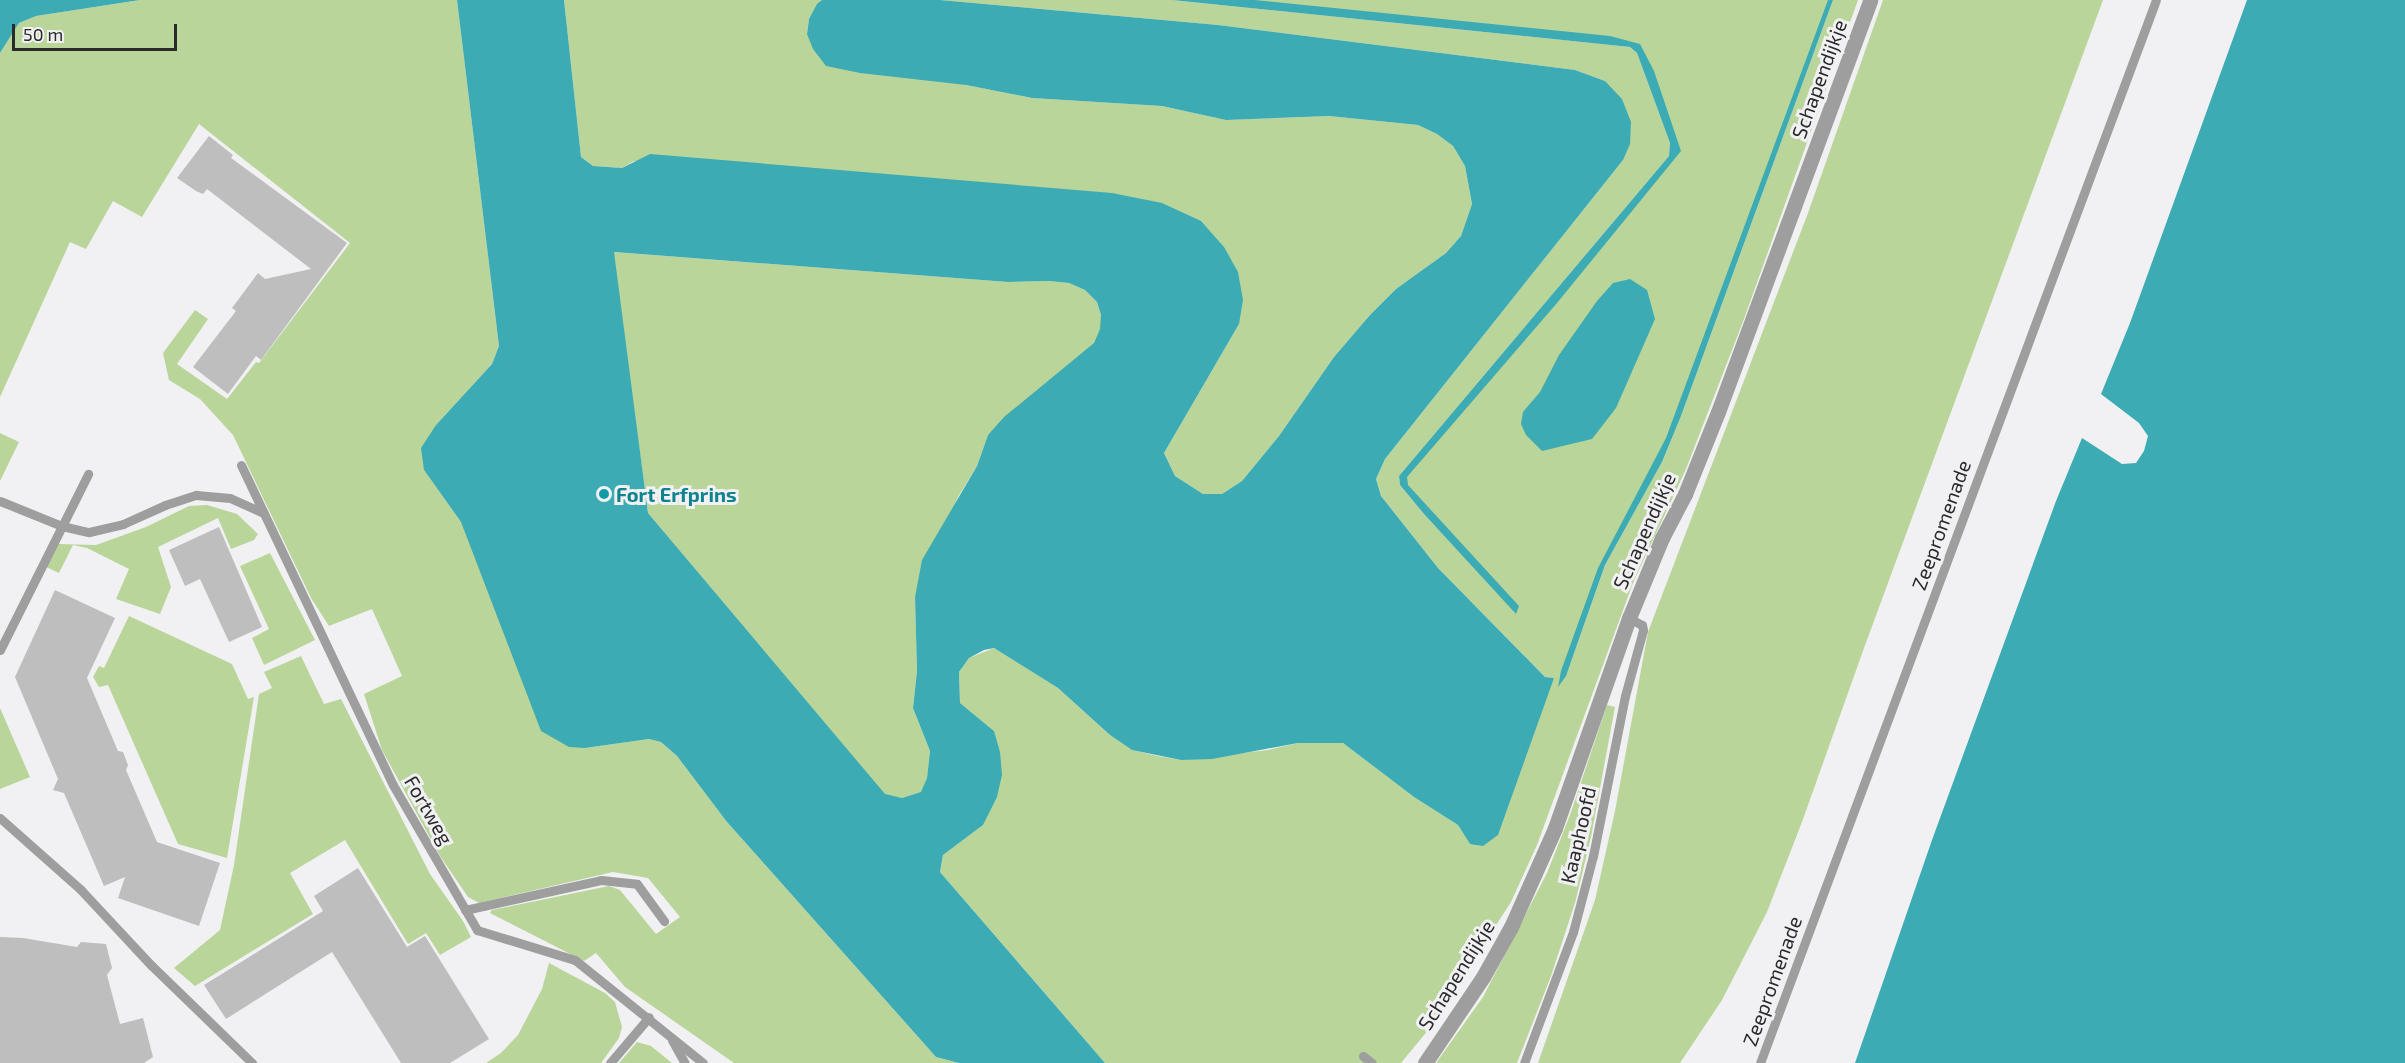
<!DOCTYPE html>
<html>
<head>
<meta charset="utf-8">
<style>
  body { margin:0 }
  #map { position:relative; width:2405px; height:1063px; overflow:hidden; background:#f1f1f3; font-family:"Exo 2",sans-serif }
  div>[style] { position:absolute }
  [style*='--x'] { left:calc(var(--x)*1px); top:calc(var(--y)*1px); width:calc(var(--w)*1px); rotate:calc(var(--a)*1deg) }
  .green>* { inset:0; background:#b9d59a }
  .water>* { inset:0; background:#3cabb4 }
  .building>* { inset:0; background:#bebebf }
  .service>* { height:9px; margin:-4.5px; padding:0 4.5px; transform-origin:4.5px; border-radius:4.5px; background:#9d9e9d }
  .minor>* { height:15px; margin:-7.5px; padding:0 7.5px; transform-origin:7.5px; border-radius:7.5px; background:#9d9e9d }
  .dots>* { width:16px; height:16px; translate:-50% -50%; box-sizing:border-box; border:3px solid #f1f1f3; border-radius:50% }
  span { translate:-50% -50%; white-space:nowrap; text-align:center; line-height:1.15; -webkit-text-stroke:6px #f1f1f3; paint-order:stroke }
  .street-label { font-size:20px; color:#2a2a2b }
  .culture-label { font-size:20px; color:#0d838f; font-weight:700 }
  .left { translate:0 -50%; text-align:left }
  .scale { position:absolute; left:12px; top:24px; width:165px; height:27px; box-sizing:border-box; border:3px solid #2a2a2b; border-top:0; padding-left:8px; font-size:18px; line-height:21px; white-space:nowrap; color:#2a2a2b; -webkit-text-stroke:4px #f1f1f3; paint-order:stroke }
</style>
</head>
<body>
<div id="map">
  <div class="green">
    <i style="clip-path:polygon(140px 0,457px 0,499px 346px,492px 364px,436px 425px,424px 470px,461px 522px,585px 748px,649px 739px,661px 742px,677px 756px,727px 822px,936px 1057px,959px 1063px,734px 1063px,625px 987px,596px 953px,584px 961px,490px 913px,492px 910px,609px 886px,620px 890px,656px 934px,680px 917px,648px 878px,613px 872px,479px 903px,468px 897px,440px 856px,382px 750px,364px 694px,402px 676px,372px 609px,329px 626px,311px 598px,233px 435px,200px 399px,169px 380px,163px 353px,195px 310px,208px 319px,177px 364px,227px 399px,256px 362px,259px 363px,350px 243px,199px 124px,142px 217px,113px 201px,86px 249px,70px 242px,0 397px,0 53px,19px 23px,36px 16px)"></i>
    <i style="clip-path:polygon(564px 0,822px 0,809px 19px,807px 34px,966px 85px,1032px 98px,1162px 106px,1226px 120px,1329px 116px,1418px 125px,1437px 134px,1453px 146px,1465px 166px,1472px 204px,1461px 236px,1446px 253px,1396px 289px,1370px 315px,1334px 357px,1279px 436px,1242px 481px,1222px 494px,1203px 494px,1175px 476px,1164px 453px,1239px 324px,634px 161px,622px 168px,593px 166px,581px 157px)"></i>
    <i style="clip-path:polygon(940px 0,1172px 0,1630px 47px,1637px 53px,1670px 143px,1669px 156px,1399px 476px,1400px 485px,1424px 514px,1516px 613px,1402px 479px,1677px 150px,1638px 44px,1236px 0,1829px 0,1670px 432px,1605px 560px,1566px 676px,1605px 565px,1662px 462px,1681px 416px,1833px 0,1858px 0,1744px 319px,1686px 469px,1633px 583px,1537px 845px,1511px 902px,1429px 1029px,1401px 1063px,1105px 1063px,940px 872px,943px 855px,983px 825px,994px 731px,960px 703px,959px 672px,969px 658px,994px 648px,1058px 688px,1110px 735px,1132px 750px,1158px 756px,1181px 760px,1268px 750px,1298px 743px,1343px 743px,1414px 797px,1458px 825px,1470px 844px,1554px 678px,1545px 677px,1438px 568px,1381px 496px,1376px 479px,1385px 459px,1623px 160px,1605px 81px,1575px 70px,1218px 25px)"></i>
    <i style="clip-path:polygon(1883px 0,2103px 0,1864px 648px,1802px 822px,1767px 912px,1722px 1000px,1680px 1063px,1538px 1063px,1595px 900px,1615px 811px,1648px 632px,1808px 213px)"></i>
    <i style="clip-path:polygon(613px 252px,1008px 282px,1049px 281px,1069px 283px,1085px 290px,1097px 302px,1101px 315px,1101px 329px,1094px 344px,988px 435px,977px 466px,958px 497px,915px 597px,917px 671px,913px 708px,930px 751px,927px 778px,922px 792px,902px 798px,885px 795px,648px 513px)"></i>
    <i style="clip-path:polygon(0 433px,19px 442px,0 481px)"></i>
    <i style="clip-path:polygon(207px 505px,237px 514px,258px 534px,254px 540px,231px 549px,218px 518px,158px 547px,171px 587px,160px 614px,116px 599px,129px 569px,87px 548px,73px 545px,59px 573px,46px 567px,58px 544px,96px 545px,146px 527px,189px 506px)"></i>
    <i style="clip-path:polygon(270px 553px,315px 640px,264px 665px,252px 638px,269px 629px,240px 566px)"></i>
    <i style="clip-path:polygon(129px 616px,232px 664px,248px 699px,254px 697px,227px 858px,178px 844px,108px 685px,99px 687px,93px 677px,99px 666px,104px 668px)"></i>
    <i style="clip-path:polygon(301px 656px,324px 704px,341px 699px,430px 874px,463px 921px,471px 937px,440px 955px,426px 933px,408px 944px,345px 840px,290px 873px,313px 914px,195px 986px,174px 968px,220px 930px,234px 865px,259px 694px,272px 688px,264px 672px)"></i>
    <i style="clip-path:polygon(1607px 705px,1615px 707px,1591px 837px,1575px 903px,1551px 976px,1517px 1063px,1436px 1063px,1483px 997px,1547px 873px,1570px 815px)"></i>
    <i style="clip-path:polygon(0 708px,30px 777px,0 789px)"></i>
    <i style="clip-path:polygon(549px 963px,605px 993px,615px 1002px,622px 1027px,619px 1038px,601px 1063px,486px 1063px,501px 1053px,518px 1035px,542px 989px)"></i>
    <i style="clip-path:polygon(637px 1042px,651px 1046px,672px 1063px,619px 1063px)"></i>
  </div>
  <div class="water">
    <i style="clip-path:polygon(0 0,140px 0,36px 16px,19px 23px,0 53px)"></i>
    <i style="clip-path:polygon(evenodd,457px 0,564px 0,581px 157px,593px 166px,622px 168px,650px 154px,1112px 193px,1162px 203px,1201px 221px,1224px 247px,1238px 272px,1243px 300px,1239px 324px,1164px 453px,1175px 476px,1203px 494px,1222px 494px,1242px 481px,1279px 436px,1334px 357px,1370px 315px,1396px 289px,1446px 253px,1461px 236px,1472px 204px,1465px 166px,1453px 146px,1437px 134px,1418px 125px,1329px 116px,1226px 120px,1162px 106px,1032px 98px,966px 85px,860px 73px,826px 66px,813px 49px,807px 34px,809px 19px,817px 4px,822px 0,940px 0,1218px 25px,1575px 70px,1605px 81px,1622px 99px,1631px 122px,1630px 144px,1623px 160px,1385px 459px,1376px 479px,1381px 496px,1438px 568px,1545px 677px,1554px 678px,1498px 835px,1483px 846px,1470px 844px,1458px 825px,1414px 797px,1343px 743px,1298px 743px,1212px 759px,1181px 760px,1132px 750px,1110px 735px,1058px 688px,994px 648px,984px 650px,969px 658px,959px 672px,960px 703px,994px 731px,1000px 752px,1002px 775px,997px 797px,983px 825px,943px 855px,940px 872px,1105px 1063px,959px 1063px,936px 1057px,727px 822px,677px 756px,661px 742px,649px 739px,585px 748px,569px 747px,541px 731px,461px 522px,424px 470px,421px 448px,436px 425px,492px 364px,499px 346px,457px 0,614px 252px,1008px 282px,1049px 281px,1069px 283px,1085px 290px,1097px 302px,1101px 315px,1100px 329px,1094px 343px,1004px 417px,988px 435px,977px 466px,922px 560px,915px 597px,917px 671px,913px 708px,930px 751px,927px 778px,921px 792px,902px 798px,885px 794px,648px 513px,614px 252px)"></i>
    <i style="clip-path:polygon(1172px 0,1255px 0,1610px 36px,1640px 44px,1654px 71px,1681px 151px,1557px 303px,1407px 477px,1408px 485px,1519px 606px,1516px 614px,1424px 514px,1400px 485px,1399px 476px,1669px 156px,1670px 143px,1637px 53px,1630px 47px)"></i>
    <i style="clip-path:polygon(1828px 0,1833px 0,1681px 416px,1662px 462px,1605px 565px,1566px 676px,1558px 687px,1561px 671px,1598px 568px,1666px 438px)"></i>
    <i style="clip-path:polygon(2247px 0,2405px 0,2405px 1063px,1855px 1063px,1932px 840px,2056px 501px,2082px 438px,2122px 464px,2136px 463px,2144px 451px,2148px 436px,2139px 423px,2101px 394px,2130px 323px)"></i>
    <i style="clip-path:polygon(1630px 279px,1647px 290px,1655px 319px,1616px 408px,1592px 439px,1542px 451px,1526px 435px,1521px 424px,1523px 412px,1540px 392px,1559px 355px,1597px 301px,1613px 283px)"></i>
  </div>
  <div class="building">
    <i style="clip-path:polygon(209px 136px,233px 155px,231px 158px,347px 243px,261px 360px,256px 356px,228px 394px,193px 367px,236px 311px,232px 308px,258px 273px,265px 279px,311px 269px,207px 189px,203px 194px,196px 191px,177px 178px)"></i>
    <i style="clip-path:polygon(219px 527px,262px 627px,229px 642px,200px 579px,185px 586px,169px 550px)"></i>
    <i style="clip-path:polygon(55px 590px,115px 618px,87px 678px,118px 751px,123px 752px,128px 765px,126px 770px,157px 842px,220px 863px,199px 926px,118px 898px,125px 877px,104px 886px,64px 793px,53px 790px,58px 779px,15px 677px)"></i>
    <i style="clip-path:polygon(358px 868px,407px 947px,425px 936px,489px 1039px,450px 1063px,401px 1063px,332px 952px,226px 1019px,204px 985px,323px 911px,314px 896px)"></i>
    <i style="clip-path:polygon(0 937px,23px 938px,77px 947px,81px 942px,106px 944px,112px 968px,107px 975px,120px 1024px,143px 1018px,153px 1057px,144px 1063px,0 1063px)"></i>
  </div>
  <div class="service">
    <i style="--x:241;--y:465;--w:354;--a:64.6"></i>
    <i style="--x:393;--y:785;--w:168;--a:59.9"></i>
    <i style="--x:477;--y:930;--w:102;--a:17"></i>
    <i style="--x:575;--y:960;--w:164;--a:38.8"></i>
    <i style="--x:0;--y:501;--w:67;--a:22"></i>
    <i style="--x:62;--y:526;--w:28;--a:13"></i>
    <i style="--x:89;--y:532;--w:35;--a:-13"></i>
    <i style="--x:123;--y:524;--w:46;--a:-24.3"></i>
    <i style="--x:165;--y:505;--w:33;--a:-18"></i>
    <i style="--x:196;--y:495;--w:34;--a:5"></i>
    <i style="--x:230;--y:498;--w:37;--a:24"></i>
    <i style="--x:0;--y:650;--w:197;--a:-63.4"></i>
    <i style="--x:0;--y:818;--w:108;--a:41.6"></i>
    <i style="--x:81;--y:890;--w:103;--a:47"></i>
    <i style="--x:151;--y:965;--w:141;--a:44.1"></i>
    <i style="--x:465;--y:910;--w:139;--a:-12.4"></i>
    <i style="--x:601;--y:880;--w:36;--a:6"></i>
    <i style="--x:637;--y:884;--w:46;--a:53.9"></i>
    <i style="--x:672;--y:1040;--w:26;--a:61"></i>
    <i style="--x:1363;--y:1056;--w:11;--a:38"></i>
    <i style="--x:610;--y:1063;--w:60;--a:-49.7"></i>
    <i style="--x:1524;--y:1063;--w:140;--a:-69.5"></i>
    <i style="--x:1573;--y:932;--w:79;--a:-75.3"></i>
    <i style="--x:1593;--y:856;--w:163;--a:-78.7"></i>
    <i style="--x:1625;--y:696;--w:68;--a:-74.7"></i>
    <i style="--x:1643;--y:630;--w:5;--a:-101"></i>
    <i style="--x:1642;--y:625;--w:15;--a:-152"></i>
    <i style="--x:1760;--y:1063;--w:1134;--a:-69.57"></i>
  </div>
  <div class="minor">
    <i style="--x:1425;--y:1063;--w:104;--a:-56"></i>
    <i style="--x:1483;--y:977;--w:57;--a:-60.8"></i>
    <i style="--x:1511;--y:927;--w:108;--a:-66"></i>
    <i style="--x:1555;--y:828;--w:223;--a:-70.6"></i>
    <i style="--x:1629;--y:618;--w:87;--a:-67.6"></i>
    <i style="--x:1662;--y:538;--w:50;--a:-62.4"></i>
    <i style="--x:1685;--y:494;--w:88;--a:-68.1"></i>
    <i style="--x:1718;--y:412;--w:439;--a:-69.7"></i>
  </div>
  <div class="dots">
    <i style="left:604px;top:494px;background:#0f9aa8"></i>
  </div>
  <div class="street-label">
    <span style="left:1819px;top:79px;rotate:-70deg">Schapendijkje</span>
    <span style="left:1941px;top:525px;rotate:-70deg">Zeepromenade</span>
    <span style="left:1644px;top:531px;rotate:-66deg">Schapendijkje</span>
    <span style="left:429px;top:810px;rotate:60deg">Fortweg</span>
    <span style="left:1578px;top:835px;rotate:-77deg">Kaaphoofd</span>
    <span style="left:1456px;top:975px;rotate:-58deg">Schapendijkje</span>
    <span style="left:1772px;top:981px;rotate:-70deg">Zeepromenade</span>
  </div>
  <div class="culture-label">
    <span class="left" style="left:616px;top:494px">Fort Erfprins</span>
  </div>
  <div class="scale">50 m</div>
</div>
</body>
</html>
